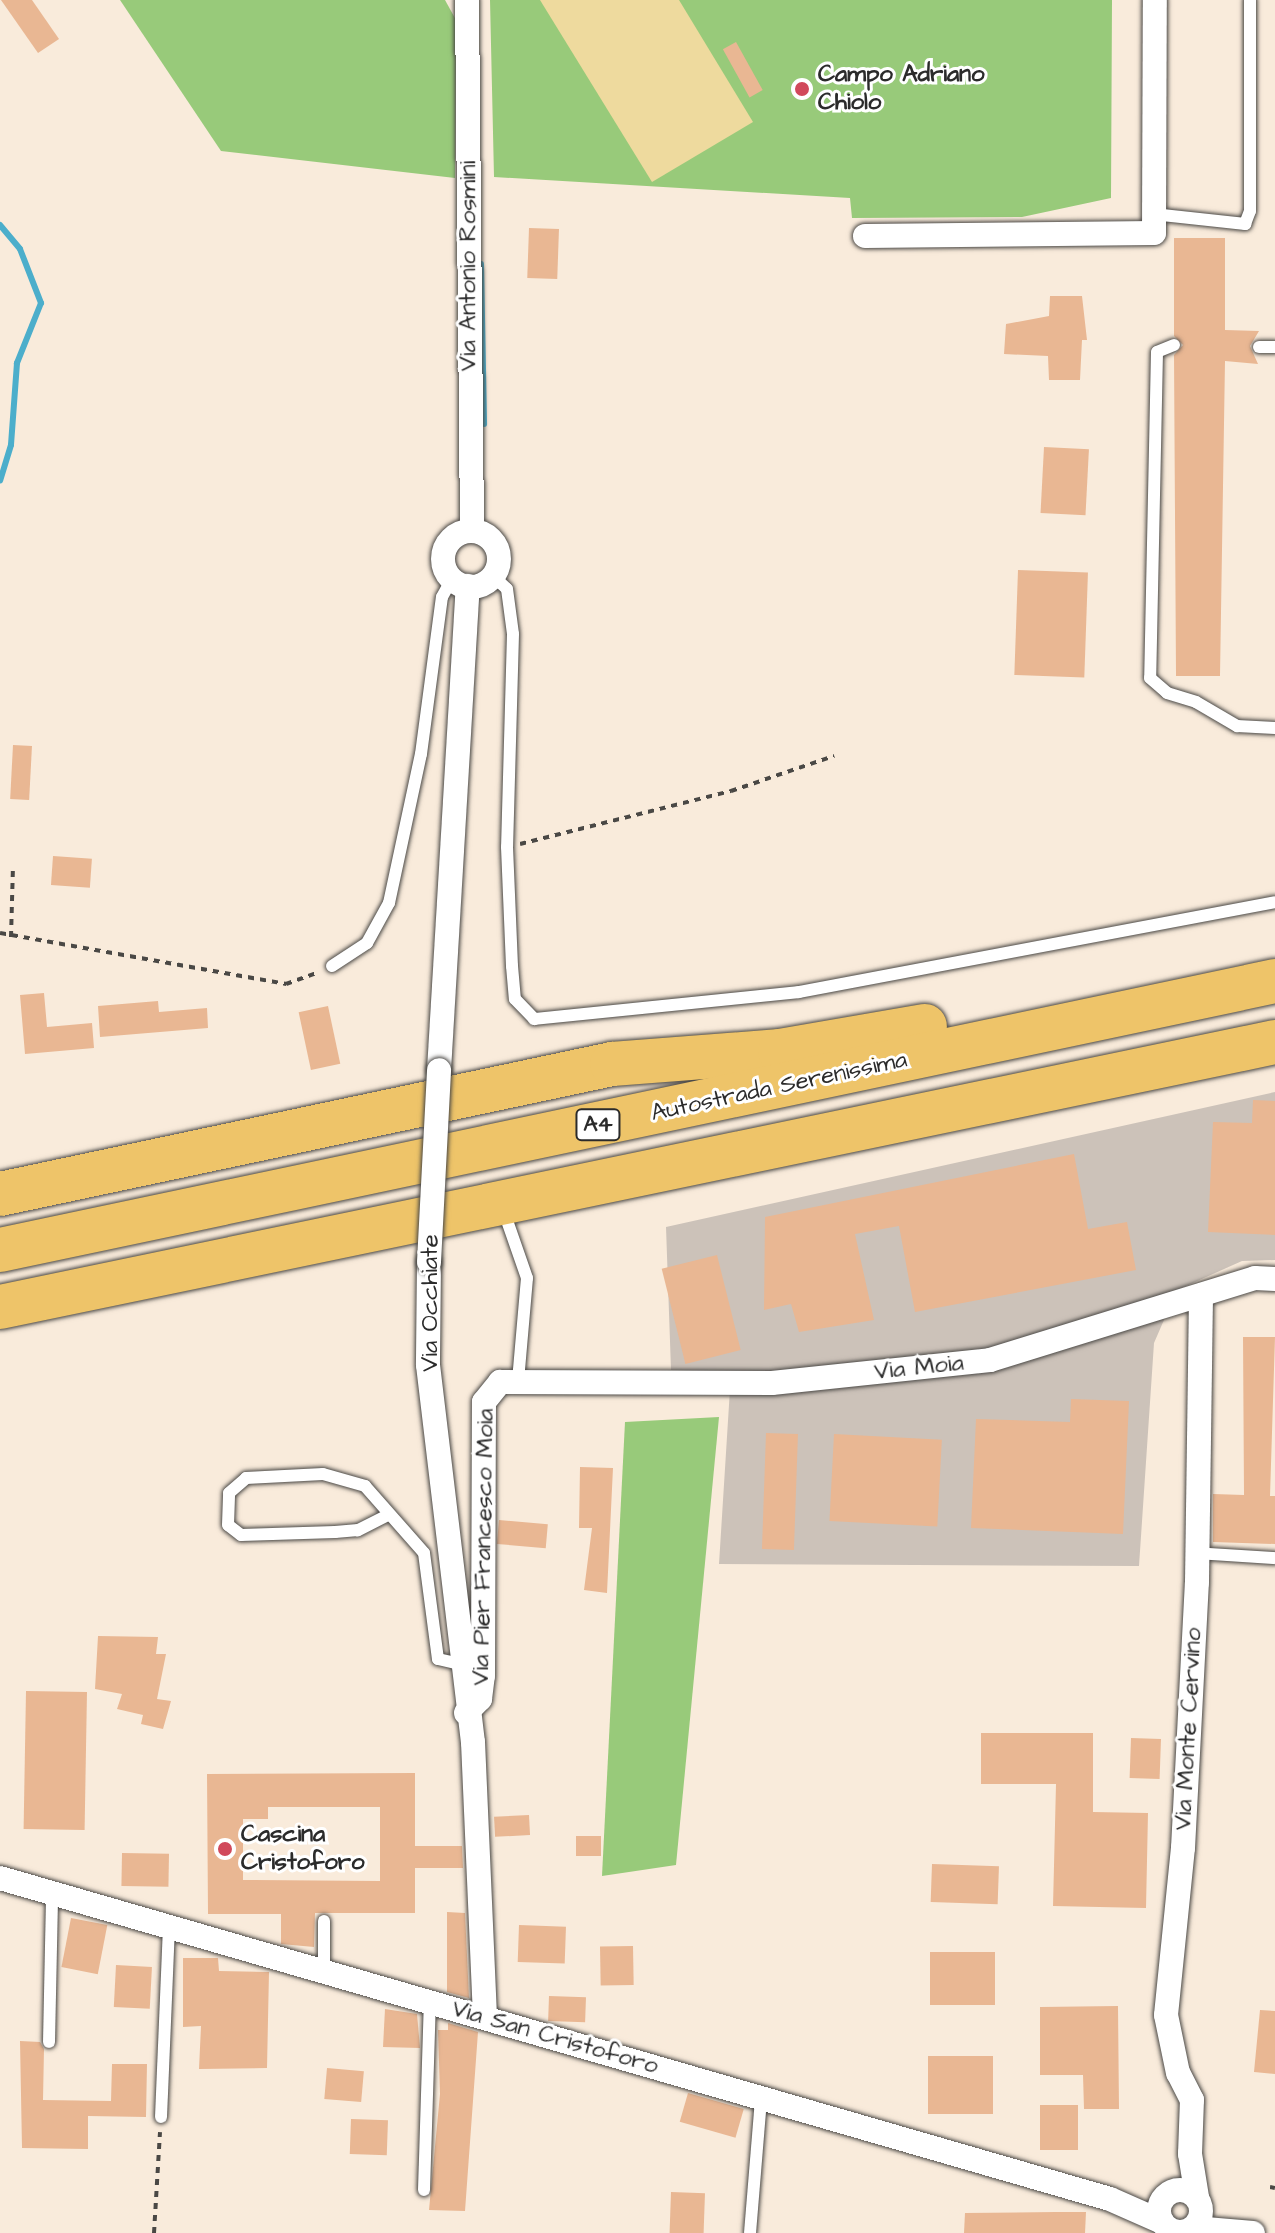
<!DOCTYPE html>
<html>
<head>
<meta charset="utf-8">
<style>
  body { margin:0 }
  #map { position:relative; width:1275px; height:2233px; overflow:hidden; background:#f9ebdb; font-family:"Architects Daughter",sans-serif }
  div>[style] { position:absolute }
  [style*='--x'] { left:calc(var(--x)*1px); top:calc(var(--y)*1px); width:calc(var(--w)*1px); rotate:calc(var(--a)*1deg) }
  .industrial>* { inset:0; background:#ccc2b9 }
  .green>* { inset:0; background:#98ca7a }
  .sand>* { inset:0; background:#eeda9e }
  .stream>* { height:6px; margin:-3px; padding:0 3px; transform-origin:3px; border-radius:3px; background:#4caecb }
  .building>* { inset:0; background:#e9b793; transform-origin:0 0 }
  .path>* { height:4px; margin-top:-2px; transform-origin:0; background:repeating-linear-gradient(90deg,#4a4845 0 6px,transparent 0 12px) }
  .roads { filter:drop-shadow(0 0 2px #4a4845) drop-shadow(0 0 2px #4a4845) }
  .service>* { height:12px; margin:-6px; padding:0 6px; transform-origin:6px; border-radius:6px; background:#fff }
  .minor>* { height:24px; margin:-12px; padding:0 12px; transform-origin:12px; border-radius:12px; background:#fff }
  .minor>.ring { margin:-12px; padding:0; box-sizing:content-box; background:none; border:24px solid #fff; border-radius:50% }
  .motorway>* { height:44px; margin:-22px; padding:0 22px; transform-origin:22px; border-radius:22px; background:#eec469 }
  .bridges { filter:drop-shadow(0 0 2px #4a4845) drop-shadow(0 0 2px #4a4845) }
  .minor-bridge>* { height:24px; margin:-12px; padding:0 12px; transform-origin:12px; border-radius:12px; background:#fff }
  .dots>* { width:22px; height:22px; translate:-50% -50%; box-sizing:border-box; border:4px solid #fff; border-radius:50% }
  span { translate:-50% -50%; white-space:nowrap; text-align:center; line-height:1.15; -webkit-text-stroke:6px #fff; paint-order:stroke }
  .shield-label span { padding:2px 6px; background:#fff; border:2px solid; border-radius:6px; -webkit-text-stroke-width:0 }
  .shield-label { font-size:22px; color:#2b2b2b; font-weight:700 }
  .poi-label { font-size:24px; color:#2b2b2b; font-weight:700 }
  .left { translate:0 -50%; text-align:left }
  .street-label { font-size:24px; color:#2b2b2b }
</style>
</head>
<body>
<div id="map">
  <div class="industrial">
    <i style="clip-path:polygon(1275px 1092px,1275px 1260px,1242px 1261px,1177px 1290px,1154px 1343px,1139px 1566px,719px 1564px,731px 1373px,671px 1370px,666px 1227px)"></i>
  </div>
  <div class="green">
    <i style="clip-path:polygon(120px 0,445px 0,456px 20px,455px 178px,221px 151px)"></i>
    <i style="clip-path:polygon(490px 0,1112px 0,1111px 198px,1022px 217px,852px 218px,850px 198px,494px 177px)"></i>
    <i style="clip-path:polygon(719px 1417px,676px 1865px,602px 1876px,625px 1422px)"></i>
  </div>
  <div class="sand">
    <i style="clip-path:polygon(540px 0,679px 0,753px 122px,652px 182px)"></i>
  </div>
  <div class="stream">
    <i style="--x:0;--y:225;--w:31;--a:50"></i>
    <i style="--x:20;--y:249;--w:58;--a:68.7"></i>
    <i style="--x:41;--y:303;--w:65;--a:111.8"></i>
    <i style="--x:17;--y:363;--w:82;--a:94.2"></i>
    <i style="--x:11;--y:445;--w:37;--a:107"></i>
    <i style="--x:481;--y:264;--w:160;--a:88.9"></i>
  </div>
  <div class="building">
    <i style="clip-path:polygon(1px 0,32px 0,59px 39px,38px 53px)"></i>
    <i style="left:736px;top:42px;width:55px;height:15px;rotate:61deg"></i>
    <i style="left:529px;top:228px;width:30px;height:50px;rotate:2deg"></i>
    <i style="clip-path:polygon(1174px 238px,1225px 238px,1225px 330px,1259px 331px,1250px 346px,1258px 364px,1225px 361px,1220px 676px,1176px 676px,1174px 355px,1183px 345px,1174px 336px)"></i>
    <i style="clip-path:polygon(1050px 296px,1082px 296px,1087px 340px,1082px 340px,1080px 380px,1049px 380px,1048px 356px,1004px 354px,1006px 324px,1049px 316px)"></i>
    <i style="left:1044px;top:447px;width:45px;height:66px;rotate:3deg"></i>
    <i style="left:1018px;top:570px;width:70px;height:105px;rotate:2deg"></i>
    <i style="left:13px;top:745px;width:19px;height:54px;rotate:3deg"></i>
    <i style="left:53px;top:856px;width:39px;height:29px;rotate:4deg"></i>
    <i style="clip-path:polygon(44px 993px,47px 1027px,92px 1023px,94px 1048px,25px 1054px,20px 995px)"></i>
    <i style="clip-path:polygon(158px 1001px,159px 1012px,207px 1008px,208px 1028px,100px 1037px,98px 1006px)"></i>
    <i style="left:328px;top:1006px;width:59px;height:30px;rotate:78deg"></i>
    <i style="clip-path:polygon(1253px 1100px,1275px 1101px,1275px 1235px,1208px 1232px,1213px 1122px,1252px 1123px)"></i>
    <i style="clip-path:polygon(1074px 1154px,1088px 1229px,1127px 1222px,1136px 1270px,915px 1312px,899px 1226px,855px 1234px,874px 1320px,799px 1332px,791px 1304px,764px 1310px,765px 1217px)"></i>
    <i style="left:717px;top:1255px;width:98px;height:57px;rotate:76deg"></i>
    <i style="clip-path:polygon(1243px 1337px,1275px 1337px,1270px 1496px,1275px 1496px,1275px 1544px,1213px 1542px,1213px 1494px,1244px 1495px)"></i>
    <i style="clip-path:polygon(1071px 1399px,1129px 1401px,1123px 1534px,971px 1528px,976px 1419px,1070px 1422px)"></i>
    <i style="left:766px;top:1433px;width:32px;height:116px;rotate:2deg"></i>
    <i style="left:834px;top:1434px;width:108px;height:87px;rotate:3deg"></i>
    <i style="clip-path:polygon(580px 1467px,613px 1468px,607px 1593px,584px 1590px,592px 1528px,579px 1528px)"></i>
    <i style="left:499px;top:1520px;width:49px;height:24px;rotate:5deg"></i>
    <i style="clip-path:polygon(98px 1636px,158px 1637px,156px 1654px,166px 1654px,157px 1699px,171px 1701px,163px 1729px,141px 1724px,143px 1715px,117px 1709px,122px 1694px,95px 1689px)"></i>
    <i style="left:26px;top:1691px;width:61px;height:138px;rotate:1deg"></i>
    <i style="clip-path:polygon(981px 1733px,1093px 1733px,1093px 1812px,1148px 1813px,1146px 1908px,1053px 1906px,1056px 1784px,981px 1784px)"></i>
    <i style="left:1131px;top:1738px;width:30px;height:40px;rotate:2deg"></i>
    <i style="clip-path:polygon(evenodd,415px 1773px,415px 1846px,462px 1846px,463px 1868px,415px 1868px,415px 1913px,315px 1913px,314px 1947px,281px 1944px,281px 1914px,208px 1914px,207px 1774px,415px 1773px,268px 1807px,380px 1807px,380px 1881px,243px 1880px,243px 1819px,268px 1819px,268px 1807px)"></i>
    <i style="left:529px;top:1815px;width:20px;height:35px;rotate:87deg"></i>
    <i style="left:576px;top:1836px;width:25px;height:20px"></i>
    <i style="left:122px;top:1853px;width:47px;height:33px;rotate:1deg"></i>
    <i style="left:932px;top:1864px;width:67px;height:38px;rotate:2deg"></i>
    <i style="clip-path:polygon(447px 1912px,465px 1913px,469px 1998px,447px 1992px)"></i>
    <i style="left:71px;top:1918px;width:37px;height:50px;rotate:11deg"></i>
    <i style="left:519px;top:1925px;width:47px;height:37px;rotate:2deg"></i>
    <i style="left:633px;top:1946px;width:39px;height:33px;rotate:89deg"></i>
    <i style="left:995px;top:1952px;width:53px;height:65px;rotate:90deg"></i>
    <i style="clip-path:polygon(183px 1958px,218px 1958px,219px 1971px,269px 1972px,267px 2068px,199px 2069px,201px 2026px,183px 2027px)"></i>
    <i style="left:116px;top:1965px;width:36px;height:42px;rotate:3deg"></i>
    <i style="left:549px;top:1996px;width:37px;height:25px;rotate:2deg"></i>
    <i style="clip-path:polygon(1118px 2006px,1119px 2109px,1084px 2109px,1083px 2075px,1040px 2075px,1040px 2007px)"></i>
    <i style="clip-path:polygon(385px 2009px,417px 2014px,420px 2048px,383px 2047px)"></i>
    <i style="clip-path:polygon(1260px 2010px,1275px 2011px,1275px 2074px,1254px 2072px)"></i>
    <i style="clip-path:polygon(448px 2023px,478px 2032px,465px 2211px,429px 2210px,440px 2094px,438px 2030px,448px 2030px)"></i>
    <i style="clip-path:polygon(20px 2041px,40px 2042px,44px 2049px,43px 2100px,111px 2101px,112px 2064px,147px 2064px,146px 2117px,88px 2116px,88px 2149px,22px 2148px)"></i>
    <i style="left:993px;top:2056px;width:58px;height:65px;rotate:90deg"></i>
    <i style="left:327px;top:2068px;width:37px;height:31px;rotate:5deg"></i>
    <i style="left:688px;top:2093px;width:58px;height:30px;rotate:16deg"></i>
    <i style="left:1040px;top:2105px;width:38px;height:45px"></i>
    <i style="left:351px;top:2119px;width:37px;height:35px;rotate:2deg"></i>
    <i style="left:671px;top:2192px;width:34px;height:41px;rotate:2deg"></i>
    <i style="clip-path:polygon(1056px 2212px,1086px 2212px,1085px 2233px,964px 2233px,965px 2213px)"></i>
  </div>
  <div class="path">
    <i style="--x:520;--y:844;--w:218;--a:-14.1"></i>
    <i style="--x:731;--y:791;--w:109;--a:-18.8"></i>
    <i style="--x:0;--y:933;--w:291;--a:10.1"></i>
    <i style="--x:286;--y:984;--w:35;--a:-20"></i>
    <i style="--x:11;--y:937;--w:70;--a:-88.4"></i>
    <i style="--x:1270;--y:2187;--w:5;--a:11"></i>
    <i style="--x:154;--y:2233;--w:101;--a:-86.6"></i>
  </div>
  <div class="roads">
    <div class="service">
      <i style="--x:1153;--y:214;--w:93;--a:6.2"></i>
      <i style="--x:1245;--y:224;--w:14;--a:-69"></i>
      <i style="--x:1250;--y:211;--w:211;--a:-90"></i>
      <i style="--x:1174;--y:345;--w:18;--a:158"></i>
      <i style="--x:1157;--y:352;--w:326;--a:91.2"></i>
      <i style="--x:1150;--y:678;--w:23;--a:41"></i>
      <i style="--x:1167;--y:693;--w:30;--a:17"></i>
      <i style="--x:1196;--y:702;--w:48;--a:30.3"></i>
      <i style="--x:1237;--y:726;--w:38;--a:3"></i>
      <i style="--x:1259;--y:347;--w:16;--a:0"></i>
      <i style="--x:493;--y:576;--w:19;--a:43"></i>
      <i style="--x:507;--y:589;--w:45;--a:82.4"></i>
      <i style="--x:513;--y:634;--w:213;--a:91.6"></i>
      <i style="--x:507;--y:847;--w:119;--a:87.6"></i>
      <i style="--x:512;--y:966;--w:33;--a:85"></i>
      <i style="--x:515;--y:999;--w:28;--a:46"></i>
      <i style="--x:534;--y:1019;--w:266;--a:-5.8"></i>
      <i style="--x:799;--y:992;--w:484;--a:-10.7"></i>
      <i style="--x:332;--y:966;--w:42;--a:-33.3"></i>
      <i style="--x:367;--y:943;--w:46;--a:-61.2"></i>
      <i style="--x:389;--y:903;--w:152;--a:-77.9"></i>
      <i style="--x:421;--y:754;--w:158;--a:-82.4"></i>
      <i style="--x:442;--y:597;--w:21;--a:-61"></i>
      <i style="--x:503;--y:1209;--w:73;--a:70.8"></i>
      <i style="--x:527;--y:1278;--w:103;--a:95"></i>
      <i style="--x:388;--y:1515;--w:34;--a:153"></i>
      <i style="--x:358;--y:1530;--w:23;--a:175"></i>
      <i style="--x:335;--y:1532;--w:94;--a:178.2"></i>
      <i style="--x:241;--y:1535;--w:16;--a:-142"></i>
      <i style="--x:228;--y:1525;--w:32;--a:-88"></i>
      <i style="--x:229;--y:1493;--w:23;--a:-41"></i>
      <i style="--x:246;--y:1478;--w:77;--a:-3"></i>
      <i style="--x:323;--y:1474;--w:44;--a:15.9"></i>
      <i style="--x:365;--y:1486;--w:89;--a:48.6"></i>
      <i style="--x:424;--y:1553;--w:107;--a:82.5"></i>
      <i style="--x:438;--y:1659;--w:22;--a:13"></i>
      <i style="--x:1195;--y:1553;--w:80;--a:3.6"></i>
      <i style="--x:324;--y:1921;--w:50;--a:90"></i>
      <i style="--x:49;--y:2042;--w:149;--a:-88.8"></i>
      <i style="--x:161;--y:2117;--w:191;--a:-87.6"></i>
      <i style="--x:424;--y:2190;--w:188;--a:-88.2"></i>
      <i style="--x:750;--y:2233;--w:134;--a:-85.3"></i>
    </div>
    <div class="minor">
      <i style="--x:467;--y:0;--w:531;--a:89.46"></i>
      <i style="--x:865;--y:236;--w:289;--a:-0.6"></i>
      <i style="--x:1154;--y:233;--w:233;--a:-89.8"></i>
      <i class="ring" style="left:443px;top:531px;width:32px;height:32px"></i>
      <i style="--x:439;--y:1070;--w:485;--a:-86.6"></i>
      <i style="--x:429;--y:1262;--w:103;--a:90.6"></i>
      <i style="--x:428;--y:1365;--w:380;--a:83.2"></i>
      <i style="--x:473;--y:1742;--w:276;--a:87.5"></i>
      <i style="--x:466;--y:1713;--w:20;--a:-45"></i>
      <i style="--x:480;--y:1699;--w:23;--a:-83"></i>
      <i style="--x:483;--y:1676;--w:274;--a:-89.8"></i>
      <i style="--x:484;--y:1402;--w:26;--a:-51"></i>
      <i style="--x:500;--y:1382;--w:272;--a:0.2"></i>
      <i style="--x:772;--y:1383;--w:219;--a:-6"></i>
      <i style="--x:990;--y:1360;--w:277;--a:-17.2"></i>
      <i style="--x:1255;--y:1278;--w:20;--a:3"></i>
      <i style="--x:0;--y:1878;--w:1155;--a:16.13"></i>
      <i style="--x:1110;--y:2199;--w:57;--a:23.9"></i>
      <i class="ring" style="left:1159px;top:2190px;width:18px;height:18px"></i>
      <i style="--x:1197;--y:2197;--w:44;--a:-99.2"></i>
      <i style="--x:1190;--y:2154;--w:54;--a:-87.9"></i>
      <i style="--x:1192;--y:2100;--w:30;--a:-117"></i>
      <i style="--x:1178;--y:2073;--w:59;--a:-101.7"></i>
      <i style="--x:1166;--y:2015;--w:168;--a:-84.2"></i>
      <i style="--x:1183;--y:1848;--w:266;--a:-87"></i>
      <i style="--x:1197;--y:1582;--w:284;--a:-89.2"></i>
      <i style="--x:1194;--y:2228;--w:59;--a:4.8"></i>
    </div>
    <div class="motorway">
      <i style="--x:0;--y:1194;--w:626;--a:-11.99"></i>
      <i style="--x:612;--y:1064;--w:169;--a:-4.4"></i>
      <i style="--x:780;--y:1051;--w:147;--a:-9.8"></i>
      <i style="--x:0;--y:1250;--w:1303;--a:-11.91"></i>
      <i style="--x:0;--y:1307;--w:1302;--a:-11.74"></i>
    </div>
  </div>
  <div class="bridges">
    <div class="minor-bridge">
      <i style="--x:429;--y:1262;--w:192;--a:-87"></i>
    </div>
  </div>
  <div class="dots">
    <i style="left:802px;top:89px;background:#d1495b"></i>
    <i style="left:225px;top:1849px;background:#d1495b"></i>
  </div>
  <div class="shield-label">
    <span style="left:598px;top:1125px">A4</span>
  </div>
  <div class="poi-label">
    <span class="left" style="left:818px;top:89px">Campo Adriano<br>Chiolo</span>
    <span class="left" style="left:241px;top:1849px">Cascina<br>Cristoforo</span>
  </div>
  <div class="street-label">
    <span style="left:469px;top:266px;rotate:-90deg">Via Antonio Rosmini</span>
    <span style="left:779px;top:1087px;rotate:-12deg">Autostrada Serenissima</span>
    <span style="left:431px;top:1303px;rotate:-90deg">Via Occhiate</span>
    <span style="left:919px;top:1368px;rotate:-6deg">Via Moia</span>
    <span style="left:484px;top:1547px;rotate:-89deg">Via Pier Francesco Moia</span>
    <span style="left:1189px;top:1729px;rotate:-87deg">Via Monte Cervino</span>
    <span style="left:555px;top:2038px;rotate:16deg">Via San Cristoforo</span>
  </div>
</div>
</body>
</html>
